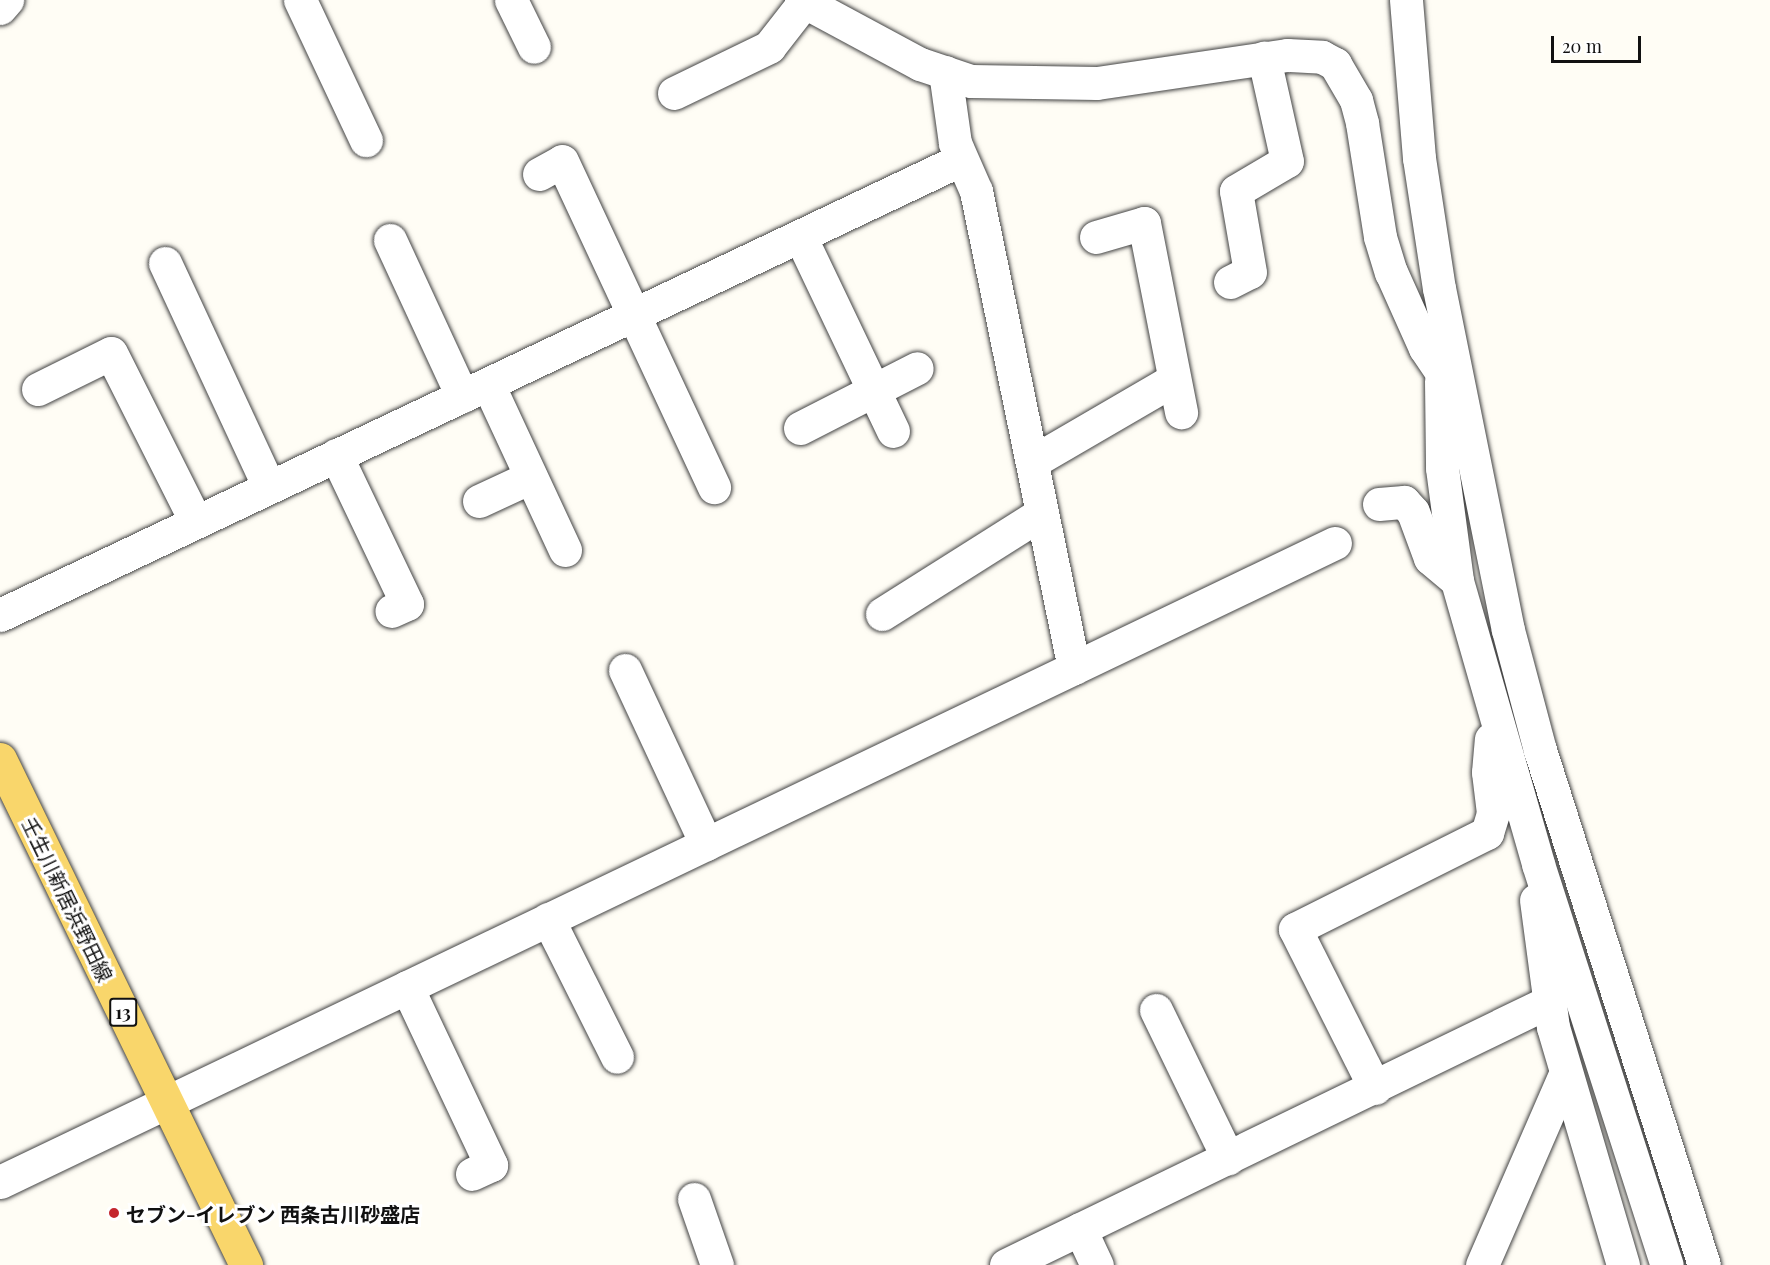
<!DOCTYPE html>
<html>
<head>
<meta charset="utf-8">
<style>
  body { margin:0 }
  #map { position:relative; width:1770px; height:1265px; overflow:hidden; background:#fffdf5; font-family:"Playfair Display","Noto Sans JP",serif }
  div>[style] { position:absolute }
  [style*='--x'] { left:calc(var(--x)*1px); top:calc(var(--y)*1px); width:calc(var(--w)*1px); rotate:calc(var(--a)*1deg) }
  .roads { filter:drop-shadow(0 0 2px #444) drop-shadow(0 0 2px #444) }
  .minor>* { height:33px; margin:-16.5px; padding:0 16.5px; transform-origin:16.5px; border-radius:16.5px; background:#fff }
  .major>* { height:33px; margin:-16.5px; padding:0 16.5px; transform-origin:16.5px; border-radius:16.5px; background:#f9d66b }
  .dots>* { width:16px; height:16px; translate:-50% -50%; box-sizing:border-box; border:3px solid #fff; border-radius:50% }
  span { translate:-50% -50%; white-space:nowrap; text-align:center; line-height:1.15; -webkit-text-stroke:6px #fff; paint-order:stroke }
  .shield-label span { padding:2px 4px; background:#fff; border:2px solid; border-radius:4px; -webkit-text-stroke-width:0 }
  .shield-label { font-size:18px; color:#111; font-weight:700 }
  .street-label { font-size:20px; color:#111 }
  .poi-label { font-size:20px; color:#111; font-weight:700 }
  .left { translate:0 -50%; text-align:left }
  .scale { position:absolute; left:1551px; top:36px; width:90px; height:27px; box-sizing:border-box; border:3px solid #111; border-top:0; padding-left:8px; font-size:18px; line-height:21px; white-space:nowrap; color:#111; -webkit-text-stroke:4px #fff; paint-order:stroke }
</style>
</head>
<body>
<div id="map">
  <div class="roads">
    <div class="minor">
      <i style="--x:300;--y:0;--w:155;--a:64.8"></i>
      <i style="--x:511;--y:0;--w:52;--a:63.9"></i>
      <i style="--x:801;--y:0;--w:135;--a:28.3"></i>
      <i style="--x:920;--y:64;--w:54;--a:18.4"></i>
      <i style="--x:971;--y:81;--w:126;--a:0.9"></i>
      <i style="--x:1097;--y:83;--w:192;--a:-8.4"></i>
      <i style="--x:1287;--y:55;--w:35;--a:3"></i>
      <i style="--x:1322;--y:57;--w:15;--a:28"></i>
      <i style="--x:1335;--y:64;--w:42;--a:59.7"></i>
      <i style="--x:1356;--y:100;--w:24;--a:75"></i>
      <i style="--x:1362;--y:123;--w:115;--a:81"></i>
      <i style="--x:1380;--y:237;--w:37;--a:73"></i>
      <i style="--x:1391;--y:272;--w:83;--a:65.9"></i>
      <i style="--x:1425;--y:348;--w:30;--a:56"></i>
      <i style="--x:1442;--y:373;--w:12;--a:-14"></i>
      <i style="--x:1406;--y:0;--w:159;--a:85.3"></i>
      <i style="--x:1419;--y:158;--w:132;--a:81.3"></i>
      <i style="--x:1439;--y:288;--w:349;--a:78.6"></i>
      <i style="--x:1508;--y:630;--w:124;--a:75.1"></i>
      <i style="--x:1540;--y:750;--w:540;--a:72.34"></i>
      <i style="--x:0;--y:8;--w:11;--a:-49"></i>
      <i style="--x:945;--y:72;--w:72;--a:82"></i>
      <i style="--x:955;--y:143;--w:52;--a:66.4"></i>
      <i style="--x:976;--y:191;--w:487;--a:78.4"></i>
      <i style="--x:674;--y:93;--w:106;--a:-25.8"></i>
      <i style="--x:769;--y:47;--w:57;--a:-52.1"></i>
      <i style="--x:539;--y:174;--w:26;--a:-29"></i>
      <i style="--x:562;--y:161;--w:360;--a:65"></i>
      <i style="--x:800;--y:236;--w:216;--a:64.5"></i>
      <i style="--x:1096;--y:237;--w:50;--a:-16.3"></i>
      <i style="--x:1144;--y:223;--w:193;--a:78.9"></i>
      <i style="--x:390;--y:240;--w:172;--a:65.2"></i>
      <i style="--x:165;--y:263;--w:247;--a:65.1"></i>
      <i style="--x:1230;--y:282;--w:22;--a:-27"></i>
      <i style="--x:1250;--y:272;--w:82;--a:-99.8"></i>
      <i style="--x:1236;--y:191;--w:59;--a:-30.5"></i>
      <i style="--x:1287;--y:161;--w:106;--a:-102.6"></i>
      <i style="--x:1441;--y:381;--w:87;--a:89.3"></i>
      <i style="--x:1442;--y:468;--w:114;--a:82.4"></i>
      <i style="--x:1457;--y:581;--w:294;--a:74"></i>
      <i style="--x:1538;--y:864;--w:421;--a:72.2"></i>
      <i style="--x:488;--y:384;--w:183;--a:65.1"></i>
      <i style="--x:38;--y:389;--w:81;--a:-26.3"></i>
      <i style="--x:111;--y:353;--w:189;--a:63.3"></i>
      <i style="--x:800;--y:428;--w:131;--a:-27.1"></i>
      <i style="--x:336;--y:455;--w:165;--a:64.5"></i>
      <i style="--x:407;--y:604;--w:17;--a:156"></i>
      <i style="--x:1032;--y:462;--w:163;--a:-30.2"></i>
      <i style="--x:479;--y:501;--w:57;--a:-24.8"></i>
      <i style="--x:1379;--y:504;--w:25;--a:-5"></i>
      <i style="--x:1404;--y:502;--w:13;--a:48"></i>
      <i style="--x:1413;--y:512;--w:49;--a:69.7"></i>
      <i style="--x:1430;--y:558;--w:35;--a:40"></i>
      <i style="--x:882;--y:614;--w:189;--a:-32.3"></i>
      <i style="--x:0;--y:615;--w:1062;--a:-25.36"></i>
      <i style="--x:625;--y:670;--w:192;--a:65"></i>
      <i style="--x:1536;--y:900;--w:128;--a:82.4"></i>
      <i style="--x:1553;--y:1027;--w:248;--a:73.6"></i>
      <i style="--x:548;--y:919;--w:154;--a:63.4"></i>
      <i style="--x:407;--y:987;--w:197;--a:64.7"></i>
      <i style="--x:491;--y:1165;--w:21;--a:155"></i>
      <i style="--x:1156;--y:1010;--w:165;--a:64.1"></i>
      <i style="--x:1375;--y:1088;--w:178;--a:-116.7"></i>
      <i style="--x:1295;--y:929;--w:215;--a:-26.6"></i>
      <i style="--x:1487;--y:833;--w:21;--a:-73"></i>
      <i style="--x:1493;--y:813;--w:41;--a:-97"></i>
      <i style="--x:1488;--y:772;--w:33;--a:-85"></i>
      <i style="--x:0;--y:1182;--w:1480;--a:-25.58"></i>
      <i style="--x:694;--y:1199;--w:70;--a:70.8"></i>
      <i style="--x:1080;--y:1229;--w:40;--a:65"></i>
      <i style="--x:1006;--y:1265;--w:602;--a:-25.88"></i>
      <i style="--x:1482;--y:1265;--w:208;--a:-66.5"></i>
    </div>
    <div class="major">
      <i style="--x:0;--y:759;--w:563;--a:64.07"></i>
    </div>
  </div>
  <div class="dots">
    <i style="left:114px;top:1213px;background:#c4262e"></i>
  </div>
  <div class="shield-label">
    <span style="left:123px;top:1012px">13</span>
  </div>
  <div class="street-label">
    <span style="left:68px;top:899px;rotate:64deg">壬生川新居浜野田線</span>
  </div>
  <div class="poi-label">
    <span class="left" style="left:126px;top:1213px">セブン-イレブン 西条古川砂盛店</span>
  </div>
  <div class="scale">20 m</div>
</div>
</body>
</html>
